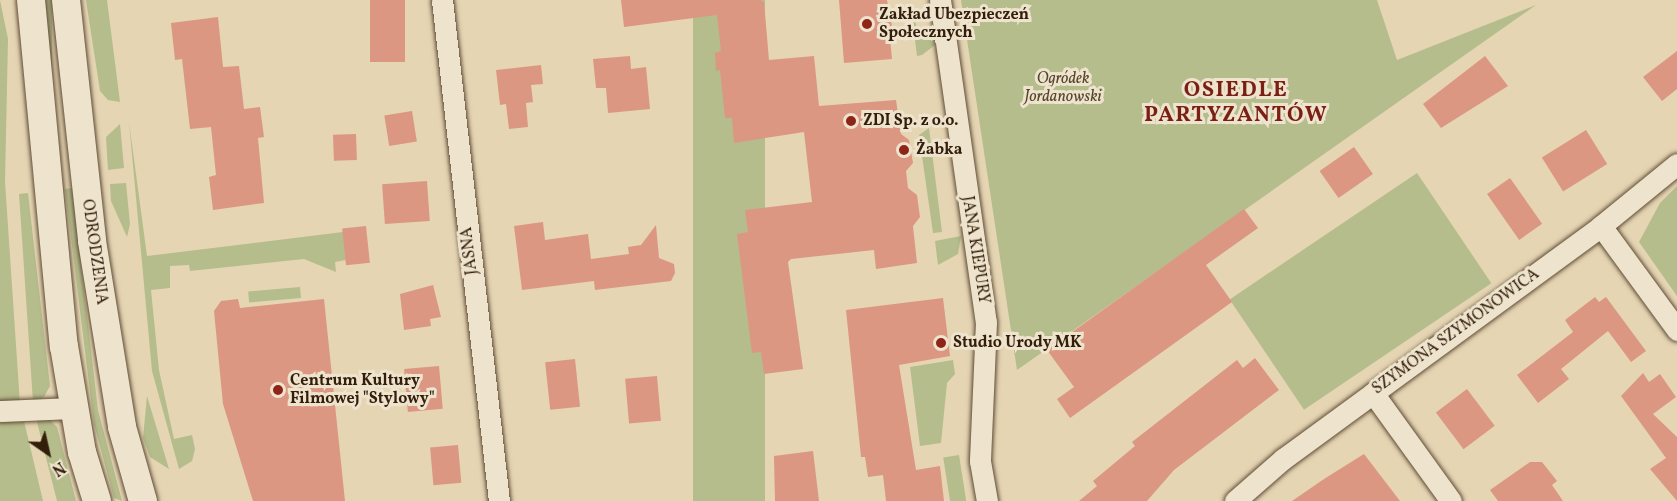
<!DOCTYPE html>
<html>
<head>
<meta charset="utf-8">
<style>
  body { margin:0 }
  #map { position:relative; width:1677px; height:501px; overflow:hidden; background:#e5d5b3; font-family:Vollkorn,serif }
  div>[style] { position:absolute }
  [style*='--x'] { left:calc(var(--x)*1px); top:calc(var(--y)*1px); width:calc(var(--w)*1px); rotate:calc(var(--a)*1deg) }
  .green>* { inset:0; background:#b5bd8c; transform-origin:0 0 }
  .building>* { inset:0; background:#db9781; transform-origin:0 0 }
  .roads { filter:drop-shadow(0 0 2px #604c36) drop-shadow(0 0 2px #604c36) }
  .street>* { height:21px; margin:-10.5px; padding:0 10.5px; transform-origin:10.5px; border-radius:10.5px; background:#eee4ce }
  .secondary>* { height:28px; margin:-14px; padding:0 14px; transform-origin:14px; border-radius:14px; background:#eee4ce }
  .dots>* { width:16px; height:16px; translate:-50% -50%; box-sizing:border-box; border:3px solid #eee4ce; border-radius:50% }
  span { translate:-50% -50%; white-space:nowrap; text-align:center; line-height:1.15; -webkit-text-stroke:6px #eee4ce; paint-order:stroke }
  .poi-label { font-size:16px; color:#331e0c; font-weight:700 }
  .left { translate:0 -50%; text-align:left }
  .park-label { font-size:16px; color:#54462c; font-style:italic }
  .street-label { font-size:16px; color:#331e0c }
  .district-label { font-size:22px; color:#7a1f14; font-weight:700; letter-spacing:1.5px }
  .north { position:absolute; left:18px; top:423px; width:60px; height:60px; -webkit-text-stroke:4px #eee4ce; paint-order:stroke; rotate:146deg; font-size:16px; font-weight:700; line-height:24px; text-align:center; color:#331e0c }
  .north::after { content:''; display:block; margin:auto; width:21px; height:27px; background:#331e0c; clip-path:polygon(50% 0,100% 100%,50% 72%,0 100%) }
</style>
</head>
<body>
<div id="map">
  <div class="green">
    <i style="clip-path:polygon(0 0,8px 39px,5px 182px,20px 404px,43px 501px,0 501px)"></i>
    <i style="left:45px;top:0;width:7px;height:175px"></i>
    <i style="clip-path:polygon(86px 0,107px 0,120px 102px,108px 100px,100px 91px)"></i>
    <i style="left:693px;top:0;width:72px;height:504px"></i>
    <i style="clip-path:polygon(910px 0,917px 29px,930px 29px,935px 36px,935px 45px,922px 55px,917px 56px)"></i>
    <i style="clip-path:polygon(961px 0,1377px 0,1397px 60px,1536px 5px,1017px 370px)"></i>
    <i style="clip-path:polygon(129px 122px,147px 256px,343px 232px,346px 260px,335px 262px,336px 272px,304px 259px,190px 271px,189px 265px,170px 266px,170px 288px,151px 290px,159px 370px,174px 439px,192px 435px,195px 449px,192px 461px,179px 469px,152px 371px)"></i>
    <i style="clip-path:polygon(120px 124px,124px 168px,108px 170px,106px 137px)"></i>
    <i style="clip-path:polygon(929px 128px,942px 232px,933px 233px,919px 135px)"></i>
    <i style="left:1417px;top:173px;width:133px;height:226px;rotate:56deg"></i>
    <i style="clip-path:polygon(126px 183px,130px 224px,127px 237px,111px 201px,110px 184px)"></i>
    <i style="clip-path:polygon(1677px 186px,1677px 296px,1639px 242px,1660px 203px)"></i>
    <i style="clip-path:polygon(72px 188px,98px 410px,122px 501px,114px 498px,94px 424px,65px 189px)"></i>
    <i style="clip-path:polygon(28px 193px,50px 386px,44px 397px,33px 402px,19px 194px)"></i>
    <i style="clip-path:polygon(961px 236px,958px 254px,938px 265px,935px 241px)"></i>
    <i style="left:300px;top:287px;width:11px;height:52px;rotate:85deg"></i>
    <i style="clip-path:polygon(953px 360px,955px 374px,947px 383px,941px 443px,920px 446px,910px 367px)"></i>
    <i style="clip-path:polygon(147px 396px,169px 469px,150px 457px,143px 438px)"></i>
    <i style="clip-path:polygon(36px 418px,50px 420px,57px 427px,76px 501px,57px 501px)"></i>
    <i style="left:959px;top:455px;width:47px;height:16px;rotate:81deg"></i>
  </div>
  <div class="building">
    <i style="left:370px;top:0;width:35px;height:62px"></i>
    <i style="clip-path:polygon(621px 0,760px 0,764px 2px,769px 60px,814px 56px,819px 106px,896px 100px,901px 134px,909px 140px,913px 163px,906px 171px,908px 188px,917px 195px,920px 217px,913px 226px,917px 263px,876px 269px,874px 250px,791px 259px,788px 262px,803px 369px,764px 374px,761px 352px,752px 353px,737px 234px,748px 232px,745px 210px,812px 202px,804px 132px,734px 143px,732px 118px,725px 118px,720px 70px,716px 71px,715px 53px,721px 51px,717px 15px,624px 27px)"></i>
    <i style="clip-path:polygon(839px 0,887px 0,894px 37px,890px 38px,892px 59px,844px 63px)"></i>
    <i style="clip-path:polygon(218px 17px,223px 67px,239px 66px,244px 109px,260px 107px,264px 137px,258px 138px,264px 203px,213px 210px,209px 177px,216px 175px,211px 127px,190px 129px,182px 59px,175px 60px,171px 23px)"></i>
    <i style="clip-path:polygon(1677px 51px,1677px 89px,1662px 101px,1643px 77px)"></i>
    <i style="clip-path:polygon(630px 56px,631px 69px,646px 67px,650px 109px,608px 113px,606px 88px,596px 88px,593px 59px)"></i>
    <i style="clip-path:polygon(1485px 56px,1508px 86px,1441px 128px,1423px 104px)"></i>
    <i style="clip-path:polygon(541px 65px,543px 84px,531px 85px,533px 102px,526px 103px,528px 127px,509px 129px,506px 104px,500px 105px,496px 70px)"></i>
    <i style="left:412px;top:111px;width:31px;height:28px;rotate:81deg"></i>
    <i style="left:1586px;top:130px;width:40px;height:52px;rotate:58deg"></i>
    <i style="left:356px;top:134px;width:26px;height:23px;rotate:88deg"></i>
    <i style="left:1354px;top:147px;width:33px;height:42px;rotate:55deg"></i>
    <i style="left:1510px;top:178px;width:56px;height:28px;rotate:55deg"></i>
    <i style="left:427px;top:181px;width:40px;height:45px;rotate:86deg"></i>
    <i style="clip-path:polygon(1244px 209px,1258px 228px,1206px 265px,1232px 302px,1070px 418px,1057px 399px,1074px 387px,1047px 350px)"></i>
    <i style="clip-path:polygon(543px 222px,545px 240px,588px 234px,591px 259px,629px 254px,628px 247px,641px 245px,656px 225px,659px 258px,674px 264px,675px 273px,671px 281px,595px 290px,594px 281px,522px 290px,514px 226px)"></i>
    <i style="left:366px;top:226px;width:37px;height:24px;rotate:84deg"></i>
    <i style="clip-path:polygon(433px 285px,441px 317px,430px 319px,431px 326px,404px 330px,400px 294px)"></i>
    <i style="clip-path:polygon(1595px 297px,1599px 302px,1606px 297px,1646px 351px,1631px 362px,1608px 331px,1561px 369px,1569px 379px,1538px 403px,1517px 375px,1573px 332px,1565px 320px)"></i>
    <i style="clip-path:polygon(943px 298px,950px 356px,899px 365px,916px 470px,940px 466px,944px 501px,886px 501px,883px 475px,868px 477px,865px 457px,861px 457px,846px 310px)"></i>
    <i style="clip-path:polygon(238px 299px,240px 308px,324px 299px,345px 501px,253px 501px,223px 404px,214px 311px,221px 301px)"></i>
    <i style="clip-path:polygon(1255px 358px,1279px 390px,1174px 470px,1147px 501px,1079px 501px,1097px 486px,1093px 481px,1135px 446px,1132px 442px,1237px 360px,1243px 368px)"></i>
    <i style="left:575px;top:359px;width:48px;height:30px;rotate:84deg"></i>
    <i style="left:439px;top:366px;width:43px;height:35px;rotate:85deg"></i>
    <i style="clip-path:polygon(1643px 373px,1649px 382px,1660px 374px,1676px 397px,1653px 414px,1677px 437px,1677px 501px,1650px 469px,1666px 458px,1621px 396px)"></i>
    <i style="left:657px;top:376px;width:45px;height:32px;rotate:85deg"></i>
    <i style="left:1467px;top:389px;width:46px;height:39px;rotate:53deg"></i>
    <i style="left:458px;top:445px;width:38px;height:28px;rotate:85deg"></i>
    <i style="clip-path:polygon(813px 451px,819px 501px,775px 501px,774px 456px)"></i>
    <i style="clip-path:polygon(1364px 454px,1400px 501px,1292px 501px,1324px 479px)"></i>
    <i style="clip-path:polygon(1530px 462px,1542px 462px,1557px 481px,1552px 485px,1563px 501px,1498px 501px,1490px 490px)"></i>
  </div>
  <div class="roads">
    <div class="street">
      <i style="--x:442;--y:0;--w:504;--a:83.51"></i>
      <i style="--x:940;--y:0;--w:325;--a:81.9"></i>
      <i style="--x:986;--y:322;--w:139;--a:92.5"></i>
      <i style="--x:980;--y:461;--w:41;--a:80.1"></i>
      <i style="--x:1601;--y:226;--w:129;--a:53.8"></i>
      <i style="--x:1373;--y:393;--w:133;--a:54.2"></i>
      <i style="--x:0;--y:411;--w:74;--a:-2.3"></i>
      <i style="--x:1235;--y:501;--w:64;--a:-41.2"></i>
      <i style="--x:1283;--y:459;--w:394;--a:-36.2"></i>
      <i style="--x:1601;--y:226;--w:98;--a:-39.2"></i>
    </div>
    <div class="secondary">
      <i style="--x:31;--y:0;--w:348;--a:84.6"></i>
      <i style="--x:64;--y:346;--w:108;--a:80.4"></i>
      <i style="--x:82;--y:452;--w:51;--a:73"></i>
      <i style="--x:66;--y:0;--w:242;--a:83.8"></i>
      <i style="--x:92;--y:241;--w:188;--a:80.8"></i>
      <i style="--x:122;--y:427;--w:77;--a:74.2"></i>
    </div>
  </div>
  <div class="dots">
    <i style="left:867px;top:24px;background:#8f2418"></i>
    <i style="left:851px;top:121px;background:#8f2418"></i>
    <i style="left:904px;top:150px;background:#8f2418"></i>
    <i style="left:941px;top:343px;background:#8f2418"></i>
    <i style="left:278px;top:390px;background:#8f2418"></i>
  </div>
  <div class="poi-label">
    <span class="left" style="left:879px;top:24px">Zakład Ubezpieczeń<br>Społecznych</span>
    <span class="left" style="left:863px;top:121px">ZDI Sp. z o.o.</span>
    <span class="left" style="left:916px;top:150px">Żabka</span>
    <span class="left" style="left:953px;top:343px">Studio Urody MK</span>
    <span class="left" style="left:290px;top:390px">Centrum Kultury<br>Filmowej "Stylowy"</span>
  </div>
  <div class="park-label">
    <span style="left:1063px;top:88px">Ogródek<br>Jordanowski</span>
  </div>
  <div class="street-label">
    <span style="left:975px;top:250px;rotate:81deg">JANA KIEPURY</span>
    <span style="left:470px;top:251px;rotate:-97deg">JASNA</span>
    <span style="left:94px;top:252px;rotate:82deg">ODRODZENIA</span>
    <span style="left:1456px;top:332px;rotate:-36deg">SZYMONA SZYMONOWICA</span>
  </div>
  <div class="district-label">
    <span style="left:1236px;top:103px">OSIEDLE<br>PARTYZANTÓW</span>
  </div>
  <div class="north">N</div>
</div>
</body>
</html>
